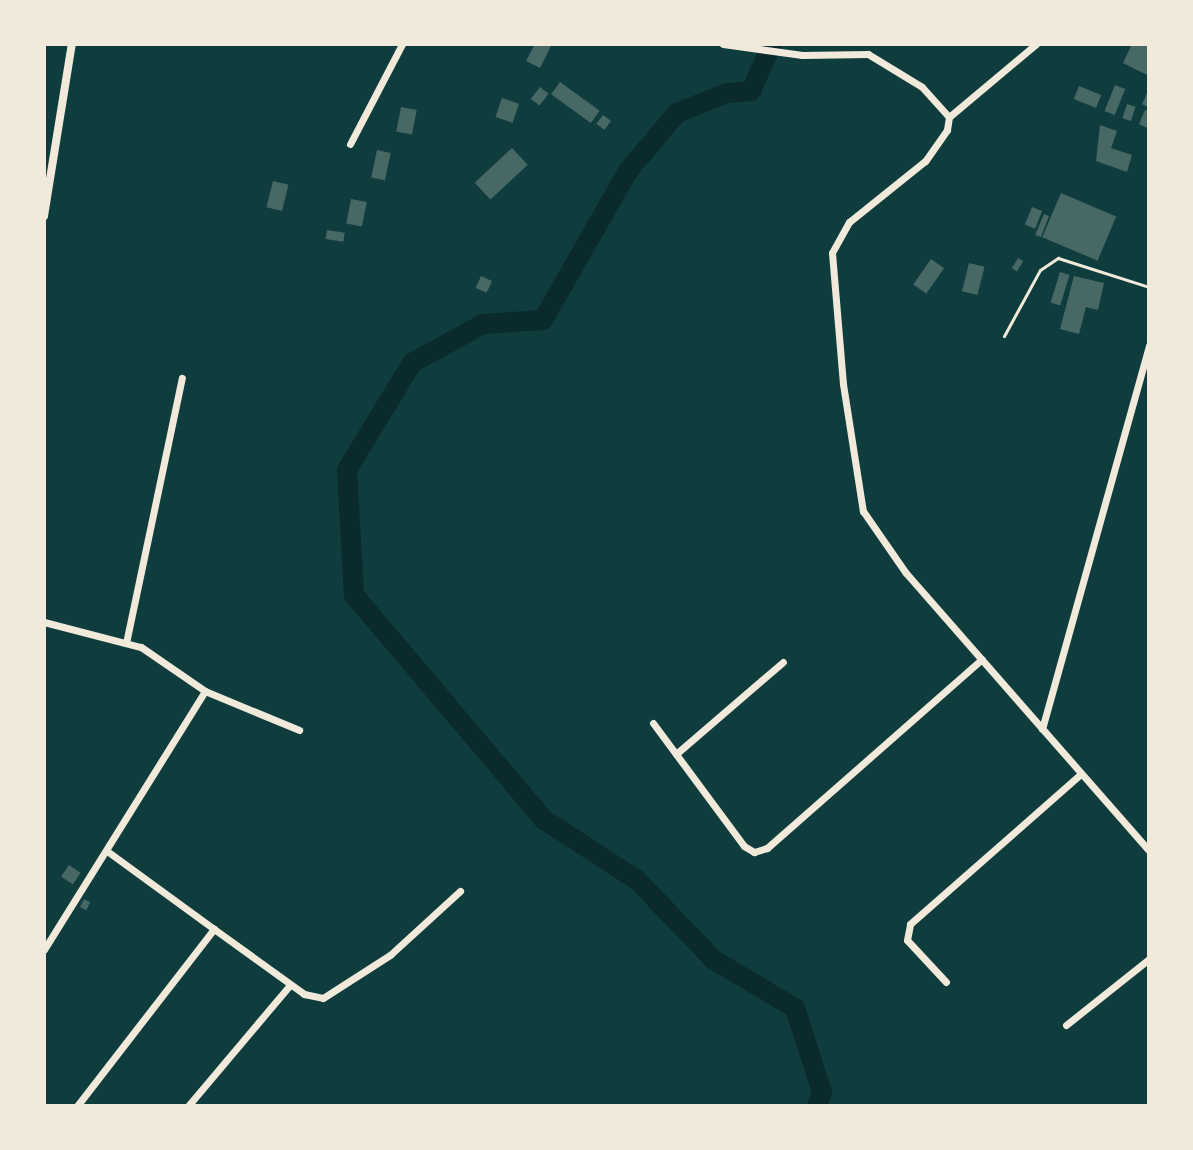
<!DOCTYPE html>
<html>
<head>
<meta charset="utf-8">
<style>
  body { margin:0 }
  #map { position:relative; width:1193px; height:1150px; overflow:hidden; background:#0f3d3e; font-family:"Fira Sans Condensed",sans-serif }
  div>[style] { position:absolute }
  [style*='--x'] { left:calc(var(--x)*1px); top:calc(var(--y)*1px); width:calc(var(--w)*1px); rotate:calc(var(--a)*1deg) }
  .river>* { height:20px; margin:-10px; padding:0 10px; transform-origin:10px; border-radius:10px; background:#0a2a2b }
  .building>* { inset:0; background:#486865; transform-origin:0 0 }
  .service>* { height:3px; margin:-1.5px; padding:0 1.5px; transform-origin:1.5px; border-radius:1.5px; background:#f1e9da }
  .minor>* { height:7px; margin:-3.5px; padding:0 3.5px; transform-origin:3.5px; border-radius:3.5px; background:#f1e9da }
  .tertiary>* { height:8px; margin:-4px; padding:0 4px; transform-origin:4px; border-radius:4px; background:#f1e9da }
  span { translate:-50% -50%; white-space:nowrap; text-align:center; line-height:1.15; -webkit-text-stroke:6px #f1e9da; paint-order:stroke }
  .frame { position:absolute; inset:0; border:46px solid #f1e9da; pointer-events:none }
</style>
</head>
<body>
<div id="map">
  <div class="river">
    <i style="--x:772;--y:44;--w:51;--a:114.1"></i>
    <i style="--x:751;--y:91;--w:24;--a:175"></i>
    <i style="--x:727;--y:93;--w:54;--a:158.2"></i>
    <i style="--x:677;--y:113;--w:76;--a:130.2"></i>
    <i style="--x:628;--y:171;--w:172;--a:119.7"></i>
    <i style="--x:543;--y:320;--w:60;--a:176.2"></i>
    <i style="--x:483;--y:324;--w:81;--a:151.2"></i>
    <i style="--x:412;--y:363;--w:125;--a:121.3"></i>
    <i style="--x:347;--y:470;--w:125;--a:86.8"></i>
    <i style="--x:354;--y:595;--w:293;--a:49.8"></i>
    <i style="--x:543;--y:819;--w:112;--a:33"></i>
    <i style="--x:637;--y:880;--w:111;--a:46.1"></i>
    <i style="--x:714;--y:960;--w:94;--a:30.7"></i>
    <i style="--x:795;--y:1008;--w:88;--a:72.2"></i>
    <i style="--x:822;--y:1092;--w:15;--a:110"></i>
  </div>
  <div class="building">
    <i style="clip-path:polygon(535px 44px,552px 44px,540px 68px,526px 61px)"></i>
    <i style="clip-path:polygon(1132px 44px,1149px 46px,1147px 75px,1123px 63px)"></i>
    <i style="left:560px;top:82px;width:49px;height:15px;rotate:36deg"></i>
    <i style="left:1115px;top:85px;width:11px;height:28px;rotate:22deg"></i>
    <i style="left:1079px;top:86px;width:24px;height:14px;rotate:22deg"></i>
    <i style="left:540px;top:87px;width:11px;height:15px;rotate:38deg"></i>
    <i style="clip-path:polygon(1149px 89px,1149px 108px,1142px 104px)"></i>
    <i style="left:502px;top:98px;width:18px;height:20px;rotate:19deg"></i>
    <i style="left:1127px;top:104px;width:9px;height:15px;rotate:18deg"></i>
    <i style="left:401px;top:107px;width:16px;height:25px;rotate:11deg"></i>
    <i style="clip-path:polygon(1145px 110px,1149px 112px,1149px 129px,1139px 124px)"></i>
    <i style="left:603px;top:115px;width:10px;height:11px;rotate:37deg"></i>
    <i style="clip-path:polygon(1100px 125px,1117px 131px,1111px 148px,1132px 155px,1127px 172px,1096px 161px)"></i>
    <i style="left:512px;top:148px;width:23px;height:51px;rotate:47deg"></i>
    <i style="left:377px;top:150px;width:14px;height:28px;rotate:12deg"></i>
    <i style="left:273px;top:181px;width:16px;height:27px;rotate:14deg"></i>
    <i style="left:1061px;top:193px;width:60px;height:48px;rotate:23deg"></i>
    <i style="left:351px;top:199px;width:16px;height:25px;rotate:11deg"></i>
    <i style="left:1032px;top:207px;width:11px;height:19px;rotate:22deg"></i>
    <i style="clip-path:polygon(1044px 214px,1049px 216px,1041px 237px,1035px 235px)"></i>
    <i style="left:327px;top:230px;width:18px;height:9px;rotate:9deg"></i>
    <i style="left:1018px;top:258px;width:6px;height:12px;rotate:31deg"></i>
    <i style="left:931px;top:259px;width:16px;height:31px;rotate:35deg"></i>
    <i style="left:969px;top:263px;width:16px;height:29px;rotate:14deg"></i>
    <i style="left:1060px;top:272px;width:10px;height:32px;rotate:17deg"></i>
    <i style="left:481px;top:276px;width:12px;height:13px;rotate:24deg"></i>
    <i style="clip-path:polygon(1074px 276px,1104px 283px,1098px 310px,1086px 307px,1079px 334px,1060px 329px)"></i>
    <i style="left:69px;top:865px;width:14px;height:14px;rotate:34deg"></i>
    <i style="left:84px;top:899px;width:7px;height:9px;rotate:27deg"></i>
  </div>
  <div class="service">
    <i style="--x:1004;--y:336;--w:75;--a:-61.4"></i>
    <i style="--x:1040;--y:270;--w:22;--a:-34"></i>
    <i style="--x:1058;--y:258;--w:96;--a:17.7"></i>
  </div>
  <div class="minor">
    <i style="--x:723;--y:44;--w:80;--a:7.9"></i>
    <i style="--x:802;--y:55;--w:66;--a:-0.9"></i>
    <i style="--x:868;--y:54;--w:63;--a:31.4"></i>
    <i style="--x:922;--y:87;--w:40;--a:48"></i>
    <i style="--x:949;--y:117;--w:13;--a:99"></i>
    <i style="--x:947;--y:130;--w:38;--a:125"></i>
    <i style="--x:925;--y:161;--w:97;--a:141.2"></i>
    <i style="--x:849;--y:222;--w:35;--a:119"></i>
    <i style="--x:832;--y:253;--w:131;--a:85.2"></i>
    <i style="--x:843;--y:384;--w:129;--a:81.1"></i>
    <i style="--x:863;--y:511;--w:75;--a:55.3"></i>
    <i style="--x:906;--y:573;--w:369;--a:48.8"></i>
    <i style="--x:949;--y:117;--w:114;--a:-40"></i>
    <i style="--x:350;--y:144;--w:113;--a:-62.5"></i>
    <i style="--x:44;--y:622;--w:100;--a:14.5"></i>
    <i style="--x:141;--y:647;--w:78;--a:34.5"></i>
    <i style="--x:205;--y:691;--w:305;--a:121.9"></i>
    <i style="--x:126;--y:643;--w:271;--a:-78.1"></i>
    <i style="--x:205;--y:691;--w:102;--a:22.5"></i>
    <i style="--x:653;--y:723;--w:153;--a:53.5"></i>
    <i style="--x:744;--y:846;--w:12;--a:31"></i>
    <i style="--x:754;--y:852;--w:14;--a:-17"></i>
    <i style="--x:767;--y:848;--w:286;--a:-41.3"></i>
    <i style="--x:1042;--y:729;--w:399;--a:-74.4"></i>
    <i style="--x:676;--y:754;--w:141;--a:-40.7"></i>
    <i style="--x:214;--y:929;--w:111;--a:35.8"></i>
    <i style="--x:304;--y:994;--w:19;--a:12"></i>
    <i style="--x:323;--y:998;--w:80;--a:-32.7"></i>
    <i style="--x:390;--y:955;--w:95;--a:-42.4"></i>
    <i style="--x:946;--y:982;--w:57;--a:-132.9"></i>
    <i style="--x:907;--y:940;--w:16;--a:-79"></i>
    <i style="--x:910;--y:924;--w:227;--a:-41.3"></i>
    <i style="--x:1066;--y:1025;--w:106;--a:-38.5"></i>
    <i style="--x:77;--y:1106;--w:224;--a:-52.3"></i>
    <i style="--x:214;--y:929;--w:132;--a:-143.9"></i>
    <i style="--x:188;--y:1106;--w:158;--a:-49.9"></i>
  </div>
  <div class="tertiary">
    <i style="--x:44;--y:216;--w:174;--a:-80.8"></i>
  </div>
  <div class="frame"></div>
</div>
</body>
</html>
